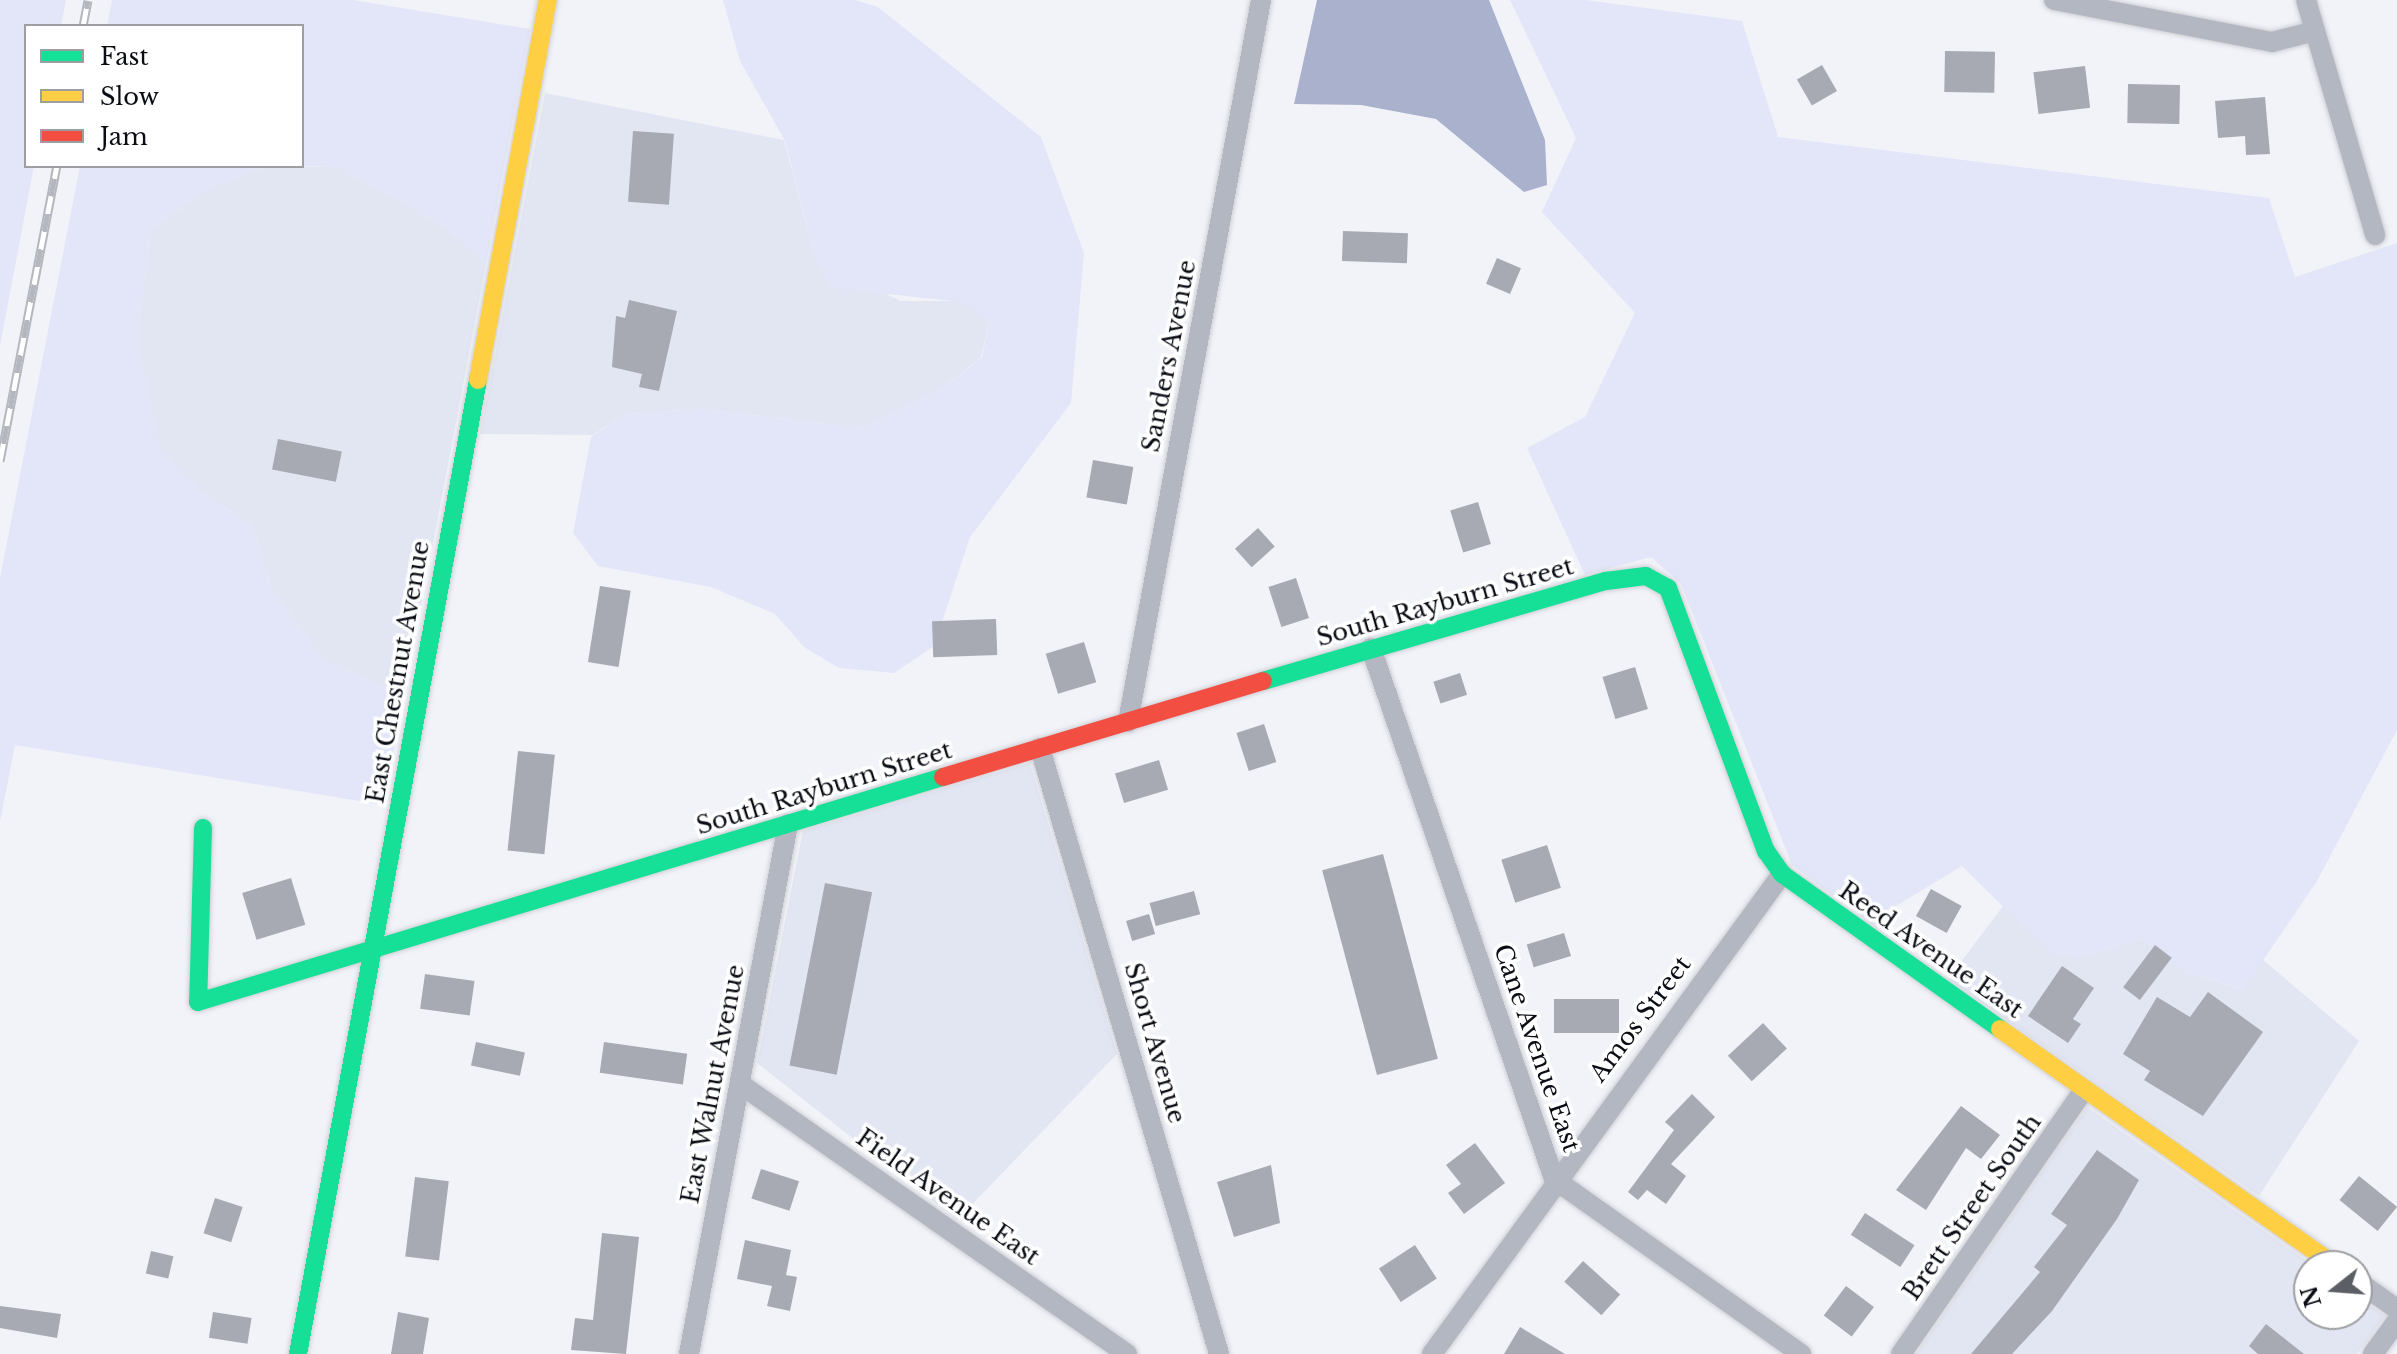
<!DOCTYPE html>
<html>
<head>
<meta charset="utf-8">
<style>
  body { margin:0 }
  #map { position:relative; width:2397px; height:1354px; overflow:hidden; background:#f2f3f9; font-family:"Libre Baskerville",serif }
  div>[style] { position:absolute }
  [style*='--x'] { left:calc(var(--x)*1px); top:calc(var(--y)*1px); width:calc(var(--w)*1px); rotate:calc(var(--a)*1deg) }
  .built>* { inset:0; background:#e2e6f3 }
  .green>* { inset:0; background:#e2e6f8 }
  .water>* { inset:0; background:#aab1cd }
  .building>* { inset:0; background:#a7a9b3; transform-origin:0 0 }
  .roads { filter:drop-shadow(0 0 2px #cecfd4) drop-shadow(0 0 2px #cecfd4) }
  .street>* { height:20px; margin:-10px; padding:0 10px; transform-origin:10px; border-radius:10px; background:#b3b7c1 }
  .fast>* { height:18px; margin:-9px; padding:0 9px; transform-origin:9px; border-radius:9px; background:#16e098 }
  .slow>* { height:18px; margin:-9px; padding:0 9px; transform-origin:9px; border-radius:9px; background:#ffcf43 }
  .jam>* { height:18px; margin:-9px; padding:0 9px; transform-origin:9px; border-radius:9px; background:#f24e42 }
  .rail>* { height:9px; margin-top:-4.5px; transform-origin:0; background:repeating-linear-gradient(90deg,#fff 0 18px,#b4b7be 0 36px); box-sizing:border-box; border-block:2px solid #b4b7be }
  span { translate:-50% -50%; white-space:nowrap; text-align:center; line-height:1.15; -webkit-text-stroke:7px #fff; paint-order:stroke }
  .street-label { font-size:24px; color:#0b0d15 }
  .legend { position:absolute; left:24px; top:24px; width:280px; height:144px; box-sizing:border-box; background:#fff; border:2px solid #9d9ea1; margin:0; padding:10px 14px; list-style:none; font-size:24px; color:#0b0d15 }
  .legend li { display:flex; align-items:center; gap:16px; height:40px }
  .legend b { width:40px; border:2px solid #9d9ea1 }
  .north { position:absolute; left:2293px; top:1250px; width:80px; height:80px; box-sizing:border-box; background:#fff; border:2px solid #9d9ea1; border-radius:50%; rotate:253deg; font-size:22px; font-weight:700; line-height:32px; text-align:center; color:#0b0d15 }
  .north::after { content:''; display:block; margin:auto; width:28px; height:36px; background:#5c5e65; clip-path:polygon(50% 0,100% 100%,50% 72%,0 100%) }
</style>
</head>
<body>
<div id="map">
  <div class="built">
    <i style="clip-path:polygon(545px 93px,784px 140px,816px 261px,901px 301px,961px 301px,989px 323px,981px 357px,943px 388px,863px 428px,701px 409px,626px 414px,593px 435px,480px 434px)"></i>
    <i style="clip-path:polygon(268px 166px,338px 167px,442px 225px,486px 264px,404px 696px,323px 660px,272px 589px,252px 525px,199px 490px,160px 448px,137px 338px,151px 229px,210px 188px)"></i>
    <i style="clip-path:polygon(1030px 763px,1117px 1054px,957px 1220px,757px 1063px,803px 831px)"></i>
    <i style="clip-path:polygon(2003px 906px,2080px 957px,2142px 939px,2184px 971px,2242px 990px,2263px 960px,2359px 1041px,2259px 1196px,1948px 979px)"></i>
    <i style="clip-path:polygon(2087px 1107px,2314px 1266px,2309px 1314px,2357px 1314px,2357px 1296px,2385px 1316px,2357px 1354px,1916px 1354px)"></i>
  </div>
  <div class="green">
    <i style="clip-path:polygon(0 0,66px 0,61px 26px,26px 26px,26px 166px,34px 166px,0 346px)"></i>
    <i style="clip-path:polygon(112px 0,353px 0,530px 29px,486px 264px,442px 225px,338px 167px,296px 166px,302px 166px,302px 26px,107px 26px)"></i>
    <i style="clip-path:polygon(723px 0,855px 0,878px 7px,1041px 137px,1084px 253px,1071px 403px,970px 537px,934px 646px,894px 673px,839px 668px,804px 647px,775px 614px,711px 587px,598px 566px,573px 533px,591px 437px,626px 414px,701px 409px,863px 428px,943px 388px,982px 357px,989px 323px,961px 302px,832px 288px,816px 261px,785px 141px,740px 61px)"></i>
    <i style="clip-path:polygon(1510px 0,1586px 0,1742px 21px,1778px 137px,2269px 198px,2295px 277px,2397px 243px,2397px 730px,2317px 881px,2243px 990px,2184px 971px,2142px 939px,2080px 957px,2051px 954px,1962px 866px,1886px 912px,1878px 929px,1792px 865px,1681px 584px,1651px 557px,1585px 575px,1527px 448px,1585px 417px,1635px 313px,1542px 212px,1576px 138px)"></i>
    <i style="clip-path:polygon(80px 166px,268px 166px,210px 188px,151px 229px,137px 338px,161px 448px,199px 490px,252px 525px,272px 589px,323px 660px,404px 696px,384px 805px,15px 745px,0 822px,0 578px)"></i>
  </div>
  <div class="water">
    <i style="clip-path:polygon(1317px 0,1489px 0,1545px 140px,1547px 185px,1524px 192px,1436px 119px,1361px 105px,1294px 104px)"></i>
  </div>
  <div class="building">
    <i style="left:1945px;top:51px;width:50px;height:41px;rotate:1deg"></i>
    <i style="left:1822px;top:65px;width:30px;height:29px;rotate:60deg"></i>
    <i style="left:2085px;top:66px;width:42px;height:52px;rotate:83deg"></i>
    <i style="left:2128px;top:84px;width:52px;height:39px;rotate:1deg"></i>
    <i style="clip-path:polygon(2265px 97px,2270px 154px,2246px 155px,2245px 136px,2218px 138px,2215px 101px)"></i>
    <i style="left:633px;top:131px;width:41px;height:71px;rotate:4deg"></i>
    <i style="left:1343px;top:231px;width:65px;height:30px;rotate:2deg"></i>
    <i style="left:1497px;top:258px;width:26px;height:28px;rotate:23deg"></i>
    <i style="clip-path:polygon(629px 300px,677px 311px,659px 391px,639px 387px,642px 374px,612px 367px,616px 316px,625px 318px)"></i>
    <i style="left:278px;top:439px;width:65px;height:31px;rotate:11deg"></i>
    <i style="left:1093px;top:460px;width:41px;height:38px;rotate:10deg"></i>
    <i style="left:1478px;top:502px;width:44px;height:29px;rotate:73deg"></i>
    <i style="left:1258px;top:528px;width:25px;height:31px;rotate:48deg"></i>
    <i style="left:1296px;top:578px;width:42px;height:29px;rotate:72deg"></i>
    <i style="left:600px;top:586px;width:31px;height:77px;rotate:9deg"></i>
    <i style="left:996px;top:619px;width:36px;height:64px;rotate:88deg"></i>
    <i style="left:1084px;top:642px;width:42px;height:40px;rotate:73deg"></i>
    <i style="left:1635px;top:667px;width:44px;height:34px;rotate:73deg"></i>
    <i style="left:1460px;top:673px;width:23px;height:28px;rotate:72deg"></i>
    <i style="left:1264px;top:724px;width:40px;height:29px;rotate:72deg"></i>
    <i style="left:518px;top:751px;width:37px;height:100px;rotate:6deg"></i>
    <i style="left:1159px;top:760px;width:31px;height:46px;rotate:73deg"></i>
    <i style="left:1547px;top:845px;width:45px;height:48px;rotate:72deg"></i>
    <i style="left:1383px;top:854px;width:212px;height:63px;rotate:75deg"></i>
    <i style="left:291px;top:878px;width:49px;height:51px;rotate:73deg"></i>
    <i style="left:825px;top:883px;width:48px;height:186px;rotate:11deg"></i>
    <i style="left:1931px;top:889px;width:35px;height:31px;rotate:29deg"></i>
    <i style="left:1194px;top:891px;width:24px;height:46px;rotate:75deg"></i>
    <i style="left:1149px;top:914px;width:21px;height:24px;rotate:73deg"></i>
    <i style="left:1564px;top:933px;width:24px;height:39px;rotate:73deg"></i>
    <i style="left:2155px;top:945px;width:21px;height:53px;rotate:37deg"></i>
    <i style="clip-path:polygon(2062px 966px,2094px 988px,2073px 1019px,2081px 1024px,2068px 1043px,2028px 1016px)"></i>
    <i style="left:425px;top:974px;width:50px;height:35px;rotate:8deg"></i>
    <i style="clip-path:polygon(2208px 992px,2263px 1032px,2203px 1116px,2144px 1080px,2150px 1071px,2123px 1054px,2157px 997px,2190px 1017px)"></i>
    <i style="left:1554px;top:999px;width:65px;height:34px"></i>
    <i style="left:1763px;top:1023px;width:35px;height:48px;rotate:47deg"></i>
    <i style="left:476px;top:1042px;width:50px;height:24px;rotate:12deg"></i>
    <i style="left:604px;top:1042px;width:84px;height:31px;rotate:8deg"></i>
    <i style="clip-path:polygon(1692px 1094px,1715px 1117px,1671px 1164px,1686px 1176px,1666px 1204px,1647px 1190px,1638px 1200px,1628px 1192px,1674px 1130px,1665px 1122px)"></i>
    <i style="clip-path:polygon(1961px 1106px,2000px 1135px,1981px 1159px,1966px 1148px,1926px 1210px,1896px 1190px)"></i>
    <i style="clip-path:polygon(1475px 1143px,1505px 1183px,1464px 1214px,1448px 1193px,1461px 1184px,1446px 1165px)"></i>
    <i style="clip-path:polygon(2097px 1150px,2139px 1180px,2117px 1219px,2052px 1311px,2012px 1354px,1971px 1354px,2040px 1272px,2034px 1267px,2067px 1225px,2051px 1214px)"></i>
    <i style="clip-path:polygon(1271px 1165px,1280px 1223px,1234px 1237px,1217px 1182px)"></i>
    <i style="left:761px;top:1169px;width:40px;height:31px;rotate:18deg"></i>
    <i style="left:2359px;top:1176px;width:49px;height:31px;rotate:39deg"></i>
    <i style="left:415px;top:1177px;width:34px;height:80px;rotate:7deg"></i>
    <i style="left:215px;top:1198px;width:29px;height:37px;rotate:18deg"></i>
    <i style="left:1865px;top:1213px;width:59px;height:26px;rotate:33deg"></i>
    <i style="clip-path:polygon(602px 1233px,639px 1237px,626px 1354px,571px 1350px,575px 1318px,593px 1320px)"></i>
    <i style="clip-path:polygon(745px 1240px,791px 1250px,786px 1275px,797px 1277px,790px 1311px,767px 1306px,772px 1286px,737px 1279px)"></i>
    <i style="left:1415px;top:1245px;width:40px;height:43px;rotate:57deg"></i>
    <i style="left:151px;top:1251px;width:23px;height:23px;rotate:13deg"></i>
    <i style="left:1583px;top:1261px;width:50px;height:28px;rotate:42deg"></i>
    <i style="left:1846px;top:1286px;width:35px;height:37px;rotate:37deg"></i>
    <i style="clip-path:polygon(0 1306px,61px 1314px,57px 1338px,0 1328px)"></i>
    <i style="left:213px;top:1312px;width:39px;height:26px;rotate:9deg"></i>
    <i style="clip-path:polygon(398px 1312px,429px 1318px,423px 1354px,391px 1354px)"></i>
    <i style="clip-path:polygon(2266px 1324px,2304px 1354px,2258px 1354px,2249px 1346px)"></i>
    <i style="clip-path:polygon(1520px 1327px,1565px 1354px,1504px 1354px)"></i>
  </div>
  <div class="roads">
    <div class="street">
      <i style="--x:2054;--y:0;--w:222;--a:10.9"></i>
      <i style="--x:2272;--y:42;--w:44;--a:-14.3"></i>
      <i style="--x:2306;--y:0;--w:245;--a:73.6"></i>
      <i style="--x:1371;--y:648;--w:562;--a:70.98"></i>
      <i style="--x:1554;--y:1179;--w:303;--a:35.3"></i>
      <i style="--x:1128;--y:722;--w:734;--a:-79.56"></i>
      <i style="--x:1040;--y:748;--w:632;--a:73.54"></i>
      <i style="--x:740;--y:1084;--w:472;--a:34.9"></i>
      <i style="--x:2357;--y:1281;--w:49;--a:35"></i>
      <i style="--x:689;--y:1354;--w:539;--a:-79.42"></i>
      <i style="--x:1432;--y:1354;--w:594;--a:-53.9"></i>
      <i style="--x:1901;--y:1354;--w:321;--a:-55.3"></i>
      <i style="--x:2373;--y:1354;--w:41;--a:-54"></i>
    </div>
    <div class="fast">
      <i style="--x:1263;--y:681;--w:357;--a:-16.3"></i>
      <i style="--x:1606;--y:581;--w:40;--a:-7.1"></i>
      <i style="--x:1646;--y:576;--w:25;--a:29"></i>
      <i style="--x:1668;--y:588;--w:281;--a:69.6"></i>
      <i style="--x:1766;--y:851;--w:28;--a:55"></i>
      <i style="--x:1782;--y:874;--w:267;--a:35.4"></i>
      <i style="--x:203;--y:828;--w:174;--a:91.6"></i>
      <i style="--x:198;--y:1002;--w:778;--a:-16.81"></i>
      <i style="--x:298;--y:1354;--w:990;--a:-79.53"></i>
    </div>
    <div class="slow">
      <i style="--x:478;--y:380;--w:386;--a:-79.6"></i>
      <i style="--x:2000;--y:1029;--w:411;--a:35.2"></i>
    </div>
    <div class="jam">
      <i style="--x:943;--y:777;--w:334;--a:-16.7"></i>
    </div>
  </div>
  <div class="rail">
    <i style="--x:83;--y:26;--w:26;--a:-79"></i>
    <i style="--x:0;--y:461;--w:300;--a:-79.1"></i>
  </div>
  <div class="street-label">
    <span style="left:1169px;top:356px;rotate:-79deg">Sanders Avenue</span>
    <span style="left:1445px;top:602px;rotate:-16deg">South Rayburn Street</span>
    <span style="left:398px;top:672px;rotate:-80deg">East Chestnut Avenue</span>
    <span style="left:824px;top:788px;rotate:-17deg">South Rayburn Street</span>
    <span style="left:1931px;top:950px;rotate:35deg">Reed Avenue East</span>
    <span style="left:1640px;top:1019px;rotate:-53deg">Amos Street</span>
    <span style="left:1155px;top:1043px;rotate:74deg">Short Avenue</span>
    <span style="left:1537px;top:1048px;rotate:71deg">Cane Avenue East</span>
    <span style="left:713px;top:1084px;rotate:-79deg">East Walnut Avenue</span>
    <span style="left:948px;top:1197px;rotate:35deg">Field Avenue East</span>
    <span style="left:1972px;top:1207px;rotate:-55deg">Brett Street South</span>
  </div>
  <ul class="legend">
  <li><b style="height:10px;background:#16e098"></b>Fast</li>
  <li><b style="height:10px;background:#ffcf43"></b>Slow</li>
  <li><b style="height:10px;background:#f24e42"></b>Jam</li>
  </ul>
  <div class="north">N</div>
</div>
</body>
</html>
